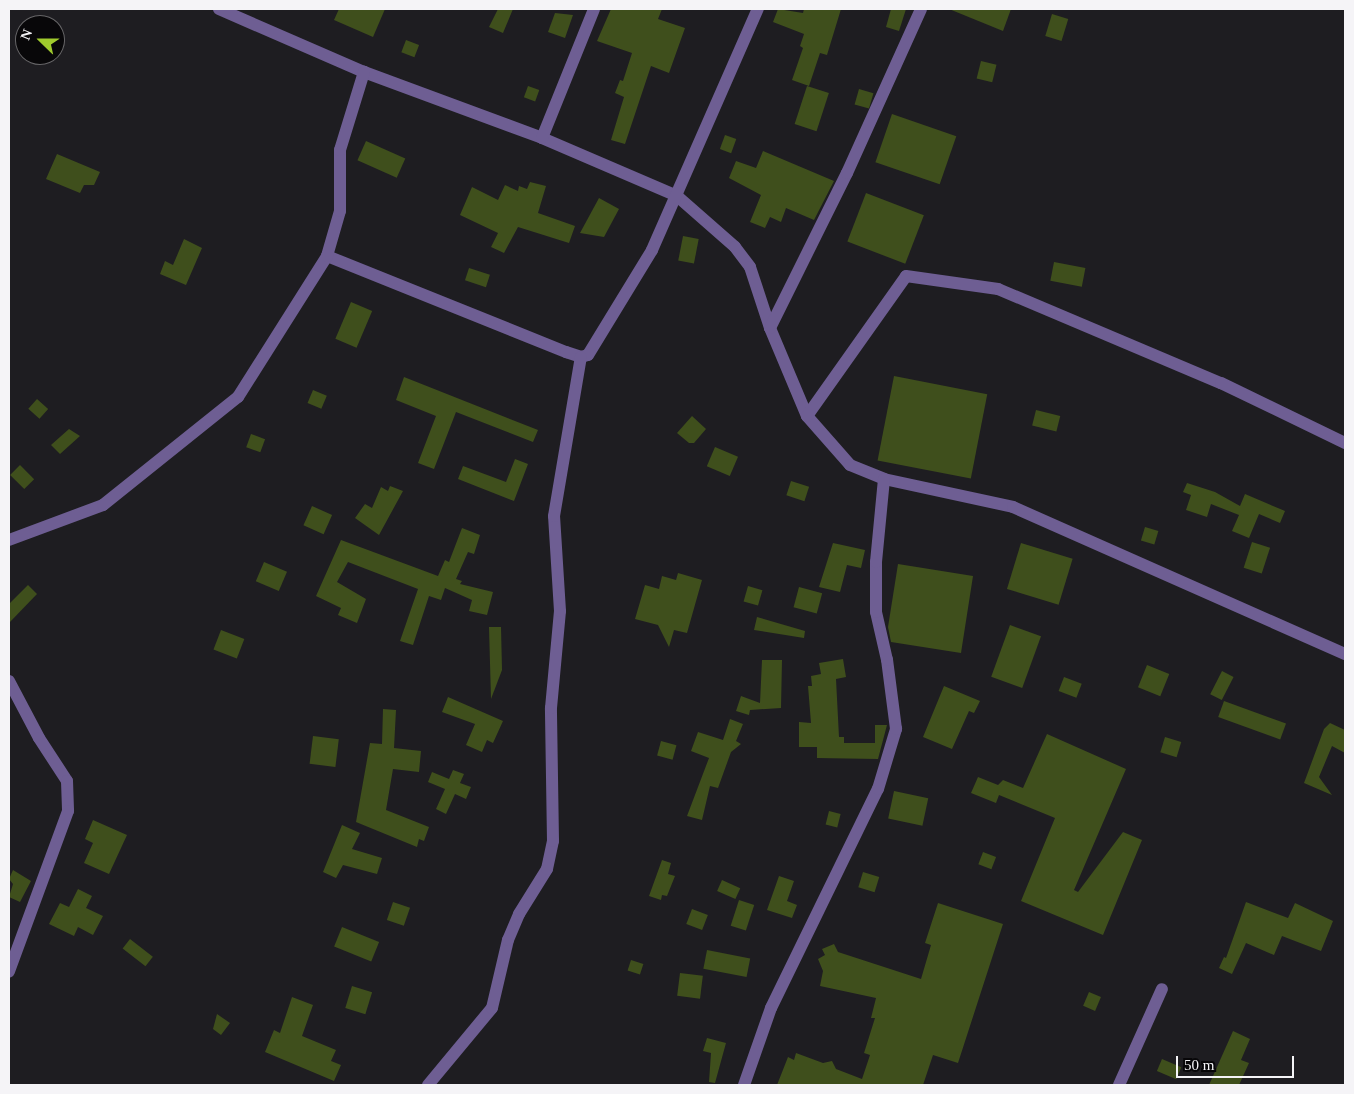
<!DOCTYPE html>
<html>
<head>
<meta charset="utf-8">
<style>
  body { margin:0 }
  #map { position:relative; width:1354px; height:1094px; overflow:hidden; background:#1e1d21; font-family:"Times New Roman",serif }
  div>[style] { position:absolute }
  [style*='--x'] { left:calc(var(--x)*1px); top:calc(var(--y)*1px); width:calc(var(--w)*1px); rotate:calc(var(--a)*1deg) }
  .building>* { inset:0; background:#3f4f1c; transform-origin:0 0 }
  .street>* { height:12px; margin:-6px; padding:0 6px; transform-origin:6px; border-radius:6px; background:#6e5e93 }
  span { translate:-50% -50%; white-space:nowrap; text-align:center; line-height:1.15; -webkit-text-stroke:4px #080709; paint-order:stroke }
  .frame { position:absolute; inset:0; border:10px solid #f5f4f7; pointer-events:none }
  .north { position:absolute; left:15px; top:15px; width:50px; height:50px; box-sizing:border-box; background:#080709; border:1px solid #676668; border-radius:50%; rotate:292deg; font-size:14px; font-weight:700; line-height:20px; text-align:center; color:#f5f4f7 }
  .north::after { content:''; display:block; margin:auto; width:18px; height:22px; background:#9fca2d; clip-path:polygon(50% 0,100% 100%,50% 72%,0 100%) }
  .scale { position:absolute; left:1176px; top:1056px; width:118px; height:22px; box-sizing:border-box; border:2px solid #f5f4f7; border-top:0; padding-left:6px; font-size:15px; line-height:18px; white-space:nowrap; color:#f5f4f7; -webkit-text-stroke:4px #080709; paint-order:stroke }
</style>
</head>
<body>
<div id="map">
  <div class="building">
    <i style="clip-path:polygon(339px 9px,385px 9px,373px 37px,334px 20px)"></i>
    <i style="clip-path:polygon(498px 9px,513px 9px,503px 33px,489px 27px)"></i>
    <i style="clip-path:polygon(611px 9px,662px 9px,658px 19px,685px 28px,669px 73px,651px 66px,625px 144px,611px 140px,624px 97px,615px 93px,620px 80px,623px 81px,632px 53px,597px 41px)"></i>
    <i style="clip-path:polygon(778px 9px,803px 13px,804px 9px,841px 9px,827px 55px,820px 53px,809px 86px,792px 80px,803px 48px,800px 46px,804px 34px,773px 22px)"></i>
    <i style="clip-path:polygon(891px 9px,906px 9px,899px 31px,886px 27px)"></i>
    <i style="clip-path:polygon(949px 9px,1011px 9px,1003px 31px)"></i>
    <i style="clip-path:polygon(555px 13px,573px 15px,565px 38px,548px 32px)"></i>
    <i style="left:1052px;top:14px;width:17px;height:23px;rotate:17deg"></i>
    <i style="left:406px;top:40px;width:14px;height:13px;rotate:21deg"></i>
    <i style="left:981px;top:61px;width:16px;height:18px;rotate:14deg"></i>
    <i style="left:528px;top:86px;width:12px;height:12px;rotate:20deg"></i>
    <i style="left:807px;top:86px;width:23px;height:40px;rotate:18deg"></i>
    <i style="left:859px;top:89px;width:15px;height:16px;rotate:16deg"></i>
    <i style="left:892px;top:114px;width:68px;height:51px;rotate:19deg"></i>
    <i style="left:725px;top:135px;width:12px;height:15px;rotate:20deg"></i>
    <i style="left:366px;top:141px;width:43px;height:21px;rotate:24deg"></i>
    <i style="clip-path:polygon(763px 151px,834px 181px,814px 220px,786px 208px,781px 222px,770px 217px,765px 228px,750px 222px,761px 195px,729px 178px,736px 161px,756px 168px)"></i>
    <i style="clip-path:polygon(57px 154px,100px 172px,94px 185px,84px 185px,80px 193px,46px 179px)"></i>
    <i style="clip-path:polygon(530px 182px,546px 186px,538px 213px,575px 226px,569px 243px,518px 227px,504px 253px,491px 247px,498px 233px,460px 215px,472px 187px,498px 200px,505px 185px,518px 191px,519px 186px,527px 189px)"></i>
    <i style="left:866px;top:193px;width:62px;height:52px;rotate:21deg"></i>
    <i style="clip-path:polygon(599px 198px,619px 209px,604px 237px,580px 233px)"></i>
    <i style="left:683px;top:236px;width:16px;height:25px;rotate:11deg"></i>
    <i style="clip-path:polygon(184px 239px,202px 248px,186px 285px,160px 274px,165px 261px,173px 265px)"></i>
    <i style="left:1054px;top:262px;width:32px;height:19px;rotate:11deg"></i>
    <i style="left:469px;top:268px;width:22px;height:13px;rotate:18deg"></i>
    <i style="left:351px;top:302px;width:23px;height:40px;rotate:23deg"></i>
    <i style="left:894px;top:376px;width:95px;height:86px;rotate:11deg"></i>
    <i style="clip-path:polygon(404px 377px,538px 430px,533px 442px,456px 412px,434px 469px,418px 463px,436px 416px,396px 400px)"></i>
    <i style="left:313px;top:390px;width:15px;height:14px;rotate:23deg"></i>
    <i style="left:37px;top:399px;width:15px;height:13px;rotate:42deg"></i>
    <i style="left:1036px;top:410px;width:25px;height:16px;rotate:14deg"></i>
    <i style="clip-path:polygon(692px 416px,706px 429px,694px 443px,689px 443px,677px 433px)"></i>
    <i style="clip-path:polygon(69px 429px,80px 436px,60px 454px,51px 445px)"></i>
    <i style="left:251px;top:434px;width:15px;height:14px;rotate:20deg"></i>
    <i style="left:715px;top:447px;width:25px;height:21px;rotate:23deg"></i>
    <i style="clip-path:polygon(515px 459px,528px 464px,514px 501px,458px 479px,463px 466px,506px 482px)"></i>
    <i style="left:20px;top:465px;width:20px;height:14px;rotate:45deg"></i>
    <i style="left:791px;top:481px;width:19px;height:15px;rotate:18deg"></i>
    <i style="clip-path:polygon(1187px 483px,1215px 492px,1240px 506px,1245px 494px,1285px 511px,1280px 523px,1259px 514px,1249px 538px,1232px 531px,1239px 515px,1211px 504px,1207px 517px,1186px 510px,1191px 495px,1183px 492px)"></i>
    <i style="clip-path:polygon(390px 486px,403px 491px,379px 535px,355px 518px,365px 504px,372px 508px,381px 487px,388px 491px)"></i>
    <i style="left:312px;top:506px;width:22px;height:21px;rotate:24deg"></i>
    <i style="left:1145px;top:527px;width:14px;height:14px;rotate:17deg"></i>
    <i style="clip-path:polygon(462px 528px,480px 535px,474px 554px,468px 552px,456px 579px,462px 581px,460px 584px,493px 592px,487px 615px,469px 611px,472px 600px,445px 588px,441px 600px,429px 596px,413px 645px,400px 641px,418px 589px,348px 562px,337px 582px,366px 599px,357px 623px,338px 615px,341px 608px,316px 596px,341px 540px,438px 576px,445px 560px,449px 562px)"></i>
    <i style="left:1252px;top:542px;width:19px;height:27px;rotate:18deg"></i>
    <i style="clip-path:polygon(833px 543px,865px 550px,861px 568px,847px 565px,840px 592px,819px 587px)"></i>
    <i style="left:1021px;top:543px;width:54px;height:48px;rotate:17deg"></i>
    <i style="left:264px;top:562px;width:25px;height:21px;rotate:23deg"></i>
    <i style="clip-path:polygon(898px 564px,973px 576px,961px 653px,891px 642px,888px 627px)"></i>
    <i style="clip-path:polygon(678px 573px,702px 580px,687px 633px,674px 630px,669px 647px,658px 625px,635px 619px,645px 585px,659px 589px,662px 576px,676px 580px)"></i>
    <i style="clip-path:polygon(28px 585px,37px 594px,9px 623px,9px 604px)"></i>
    <i style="left:748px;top:586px;width:15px;height:16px;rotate:16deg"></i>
    <i style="left:799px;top:587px;width:24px;height:21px;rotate:15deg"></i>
    <i style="clip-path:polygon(757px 617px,805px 631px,804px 638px,754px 630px)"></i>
    <i style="left:1010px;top:625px;width:33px;height:55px;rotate:20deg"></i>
    <i style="clip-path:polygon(489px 627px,501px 627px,502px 670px,491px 699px)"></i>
    <i style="left:221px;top:630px;width:25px;height:21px;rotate:21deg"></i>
    <i style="clip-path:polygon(843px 659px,846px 677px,836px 679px,839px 737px,844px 737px,844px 743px,875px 743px,875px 725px,887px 725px,878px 759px,817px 758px,817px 747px,799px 747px,799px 722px,811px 723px,808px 686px,812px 686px,811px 676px,821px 674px,819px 663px)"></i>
    <i style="clip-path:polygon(762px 660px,782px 660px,781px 708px,750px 710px,749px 715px,736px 711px,741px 696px,760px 703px)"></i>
    <i style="left:1147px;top:665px;width:24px;height:24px;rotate:22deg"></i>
    <i style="left:1222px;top:671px;width:13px;height:26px;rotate:27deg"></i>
    <i style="left:1064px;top:677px;width:19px;height:15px;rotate:21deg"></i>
    <i style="clip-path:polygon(944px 686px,980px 701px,974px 713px,969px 711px,952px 749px,923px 737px)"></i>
    <i style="clip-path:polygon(448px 697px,503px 721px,493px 743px,487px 740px,482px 752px,466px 745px,475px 724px,442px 712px)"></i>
    <i style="left:1224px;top:701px;width:66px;height:17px;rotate:20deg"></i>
    <i style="clip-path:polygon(383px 709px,396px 710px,394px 748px,421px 751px,419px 772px,393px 769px,386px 810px,429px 827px,424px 841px,419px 839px,417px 847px,356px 822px,370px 743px,382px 744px)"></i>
    <i style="clip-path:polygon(730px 719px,743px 724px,736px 741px,741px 744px,731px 752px,718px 788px,710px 786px,702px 820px,687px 816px,709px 758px,691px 751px,698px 732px,723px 740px)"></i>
    <i style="clip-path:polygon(1330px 723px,1345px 730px,1345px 753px,1332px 746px,1319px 777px,1332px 795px,1304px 783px,1324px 729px)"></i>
    <i style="clip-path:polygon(1047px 734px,1126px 769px,1074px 890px,1078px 892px,1123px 832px,1142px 840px,1103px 935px,1021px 901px,1055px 818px,999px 795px,996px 803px,971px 793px,978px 777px,998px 785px,1003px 780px,1023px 788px)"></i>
    <i style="left:313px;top:736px;width:26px;height:28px;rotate:7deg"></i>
    <i style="left:1165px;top:737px;width:17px;height:16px;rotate:17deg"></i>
    <i style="left:661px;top:741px;width:16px;height:15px;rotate:15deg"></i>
    <i style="clip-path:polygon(453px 770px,464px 774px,460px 783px,471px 787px,466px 799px,455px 794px,446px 814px,436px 809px,445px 789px,428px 782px,432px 772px,449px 779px)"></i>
    <i style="left:894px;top:791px;width:35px;height:28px;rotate:12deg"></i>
    <i style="left:829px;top:811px;width:12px;height:14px;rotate:14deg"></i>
    <i style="clip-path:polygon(93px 820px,127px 835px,109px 874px,84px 863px,93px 843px,85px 839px)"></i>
    <i style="clip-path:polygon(342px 825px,360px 833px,352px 849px,382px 858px,377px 874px,343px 865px,336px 878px,323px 872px)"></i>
    <i style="left:983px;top:852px;width:14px;height:13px;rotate:21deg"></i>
    <i style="clip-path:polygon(662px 860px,671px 863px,668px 874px,675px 876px,667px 896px,662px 895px,661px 900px,649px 896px)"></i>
    <i style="clip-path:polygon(13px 870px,31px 881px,20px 902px,9px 897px,13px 884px,9px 879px)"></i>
    <i style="left:863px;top:872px;width:17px;height:16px;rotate:17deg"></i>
    <i style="clip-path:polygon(779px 876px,794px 881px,787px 901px,797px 905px,792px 918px,767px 910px)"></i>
    <i style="left:722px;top:880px;width:20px;height:12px;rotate:24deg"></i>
    <i style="clip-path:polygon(78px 889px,92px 896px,86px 908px,103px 916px,93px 935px,78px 927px,74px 936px,49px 924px,60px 903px,69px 907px)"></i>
    <i style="left:739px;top:900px;width:16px;height:27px;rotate:18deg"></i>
    <i style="left:393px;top:902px;width:18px;height:19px;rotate:19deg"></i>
    <i style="clip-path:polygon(1246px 902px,1288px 918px,1295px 903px,1333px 921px,1321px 951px,1282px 936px,1274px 955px,1246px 943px,1232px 974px,1219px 968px,1224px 957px,1226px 958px)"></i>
    <i style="clip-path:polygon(938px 903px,1003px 924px,958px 1063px,933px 1055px,923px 1085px,777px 1085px,788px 1057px,794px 1060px,796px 1053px,823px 1063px,832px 1061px,836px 1069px,862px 1079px,870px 1055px,864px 1053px,875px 1018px,871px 1018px,876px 998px,820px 986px,823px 971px,818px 959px,825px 955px,822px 949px,834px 944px,838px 952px,921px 979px,931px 945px,925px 943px)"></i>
    <i style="left:692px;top:909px;width:17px;height:16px;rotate:21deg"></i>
    <i style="left:342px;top:927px;width:40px;height:21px;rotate:22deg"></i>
    <i style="left:130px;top:939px;width:29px;height:12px;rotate:38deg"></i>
    <i style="left:707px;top:950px;width:44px;height:19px;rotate:11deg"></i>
    <i style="left:631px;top:960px;width:13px;height:11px;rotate:18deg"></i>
    <i style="left:680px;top:973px;width:23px;height:23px;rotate:7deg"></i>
    <i style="left:352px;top:986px;width:21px;height:23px;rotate:17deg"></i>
    <i style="left:1089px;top:992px;width:13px;height:15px;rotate:23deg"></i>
    <i style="clip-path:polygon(292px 997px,313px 1005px,302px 1036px,336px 1050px,331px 1061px,341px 1065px,334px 1081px,265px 1052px,274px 1030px,280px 1033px)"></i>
    <i style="clip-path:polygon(217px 1014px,230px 1023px,221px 1035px,213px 1029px)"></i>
    <i style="clip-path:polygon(1233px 1031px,1250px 1039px,1241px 1060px,1249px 1063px,1239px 1085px,1209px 1085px)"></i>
    <i style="clip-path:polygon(707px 1038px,726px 1043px,715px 1083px,709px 1082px,711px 1053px,703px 1051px)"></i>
    <i style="left:1162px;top:1059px;width:21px;height:13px;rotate:23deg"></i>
  </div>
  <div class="street">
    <i style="--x:219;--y:9;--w:158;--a:23.5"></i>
    <i style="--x:364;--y:72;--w:190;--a:20.3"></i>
    <i style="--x:542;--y:138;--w:147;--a:23.2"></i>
    <i style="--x:677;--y:196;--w:77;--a:41.3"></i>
    <i style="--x:735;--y:247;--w:25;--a:53"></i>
    <i style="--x:750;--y:267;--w:64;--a:71.8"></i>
    <i style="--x:770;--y:328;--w:95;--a:67.2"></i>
    <i style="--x:807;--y:416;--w:65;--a:48.7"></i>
    <i style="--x:850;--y:465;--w:37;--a:22"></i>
    <i style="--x:884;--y:479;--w:132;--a:12.2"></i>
    <i style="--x:1013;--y:507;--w:363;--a:23.9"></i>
    <i style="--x:542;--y:138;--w:139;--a:-68"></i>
    <i style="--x:327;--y:256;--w:258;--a:21.9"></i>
    <i style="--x:566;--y:352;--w:16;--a:18"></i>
    <i style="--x:581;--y:357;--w:7;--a:-16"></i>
    <i style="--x:588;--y:355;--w:123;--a:-58.6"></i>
    <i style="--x:652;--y:250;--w:263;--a:-66.3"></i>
    <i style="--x:770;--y:328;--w:173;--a:-63.6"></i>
    <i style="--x:847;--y:173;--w:180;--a:-65.7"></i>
    <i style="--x:807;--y:416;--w:171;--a:-54.7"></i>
    <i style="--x:906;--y:276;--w:93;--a:8"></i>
    <i style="--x:998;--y:289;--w:242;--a:22.9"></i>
    <i style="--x:1221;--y:383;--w:138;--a:25.8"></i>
    <i style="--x:9;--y:540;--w:100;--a:-20.4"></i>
    <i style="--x:103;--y:505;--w:173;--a:-38.7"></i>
    <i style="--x:238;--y:397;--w:167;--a:-57.7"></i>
    <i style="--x:327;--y:256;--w:47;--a:-73.9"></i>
    <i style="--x:340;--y:211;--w:61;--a:-90"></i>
    <i style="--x:340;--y:150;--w:82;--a:-72.9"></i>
    <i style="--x:9;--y:681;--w:64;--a:62.2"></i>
    <i style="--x:39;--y:738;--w:51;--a:56.9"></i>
    <i style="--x:67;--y:781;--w:30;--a:88"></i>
    <i style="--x:68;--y:811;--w:171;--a:110.2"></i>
    <i style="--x:428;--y:1085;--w:100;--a:-50.3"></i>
    <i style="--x:492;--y:1008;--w:70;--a:-76.8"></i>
    <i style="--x:508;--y:940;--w:28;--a:-67"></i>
    <i style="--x:519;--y:914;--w:53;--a:-58.1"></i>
    <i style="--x:547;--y:869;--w:29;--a:-78"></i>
    <i style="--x:553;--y:841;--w:133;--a:-90.9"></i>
    <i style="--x:551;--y:708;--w:97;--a:-84.7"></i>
    <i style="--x:560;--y:611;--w:95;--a:-93.6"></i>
    <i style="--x:554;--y:516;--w:161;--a:-80.4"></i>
    <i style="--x:744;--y:1085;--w:82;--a:-70.7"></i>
    <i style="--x:771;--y:1008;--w:244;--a:-64"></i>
    <i style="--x:878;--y:789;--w:63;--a:-73.3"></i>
    <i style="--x:896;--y:729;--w:70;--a:-97.4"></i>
    <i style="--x:887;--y:660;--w:49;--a:-102.9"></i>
    <i style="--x:876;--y:612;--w:50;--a:-90"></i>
    <i style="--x:876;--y:562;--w:83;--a:-84.5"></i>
    <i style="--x:1119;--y:1085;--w:105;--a:-65.9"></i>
  </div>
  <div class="frame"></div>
  <div class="north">N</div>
  <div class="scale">50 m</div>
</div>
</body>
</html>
